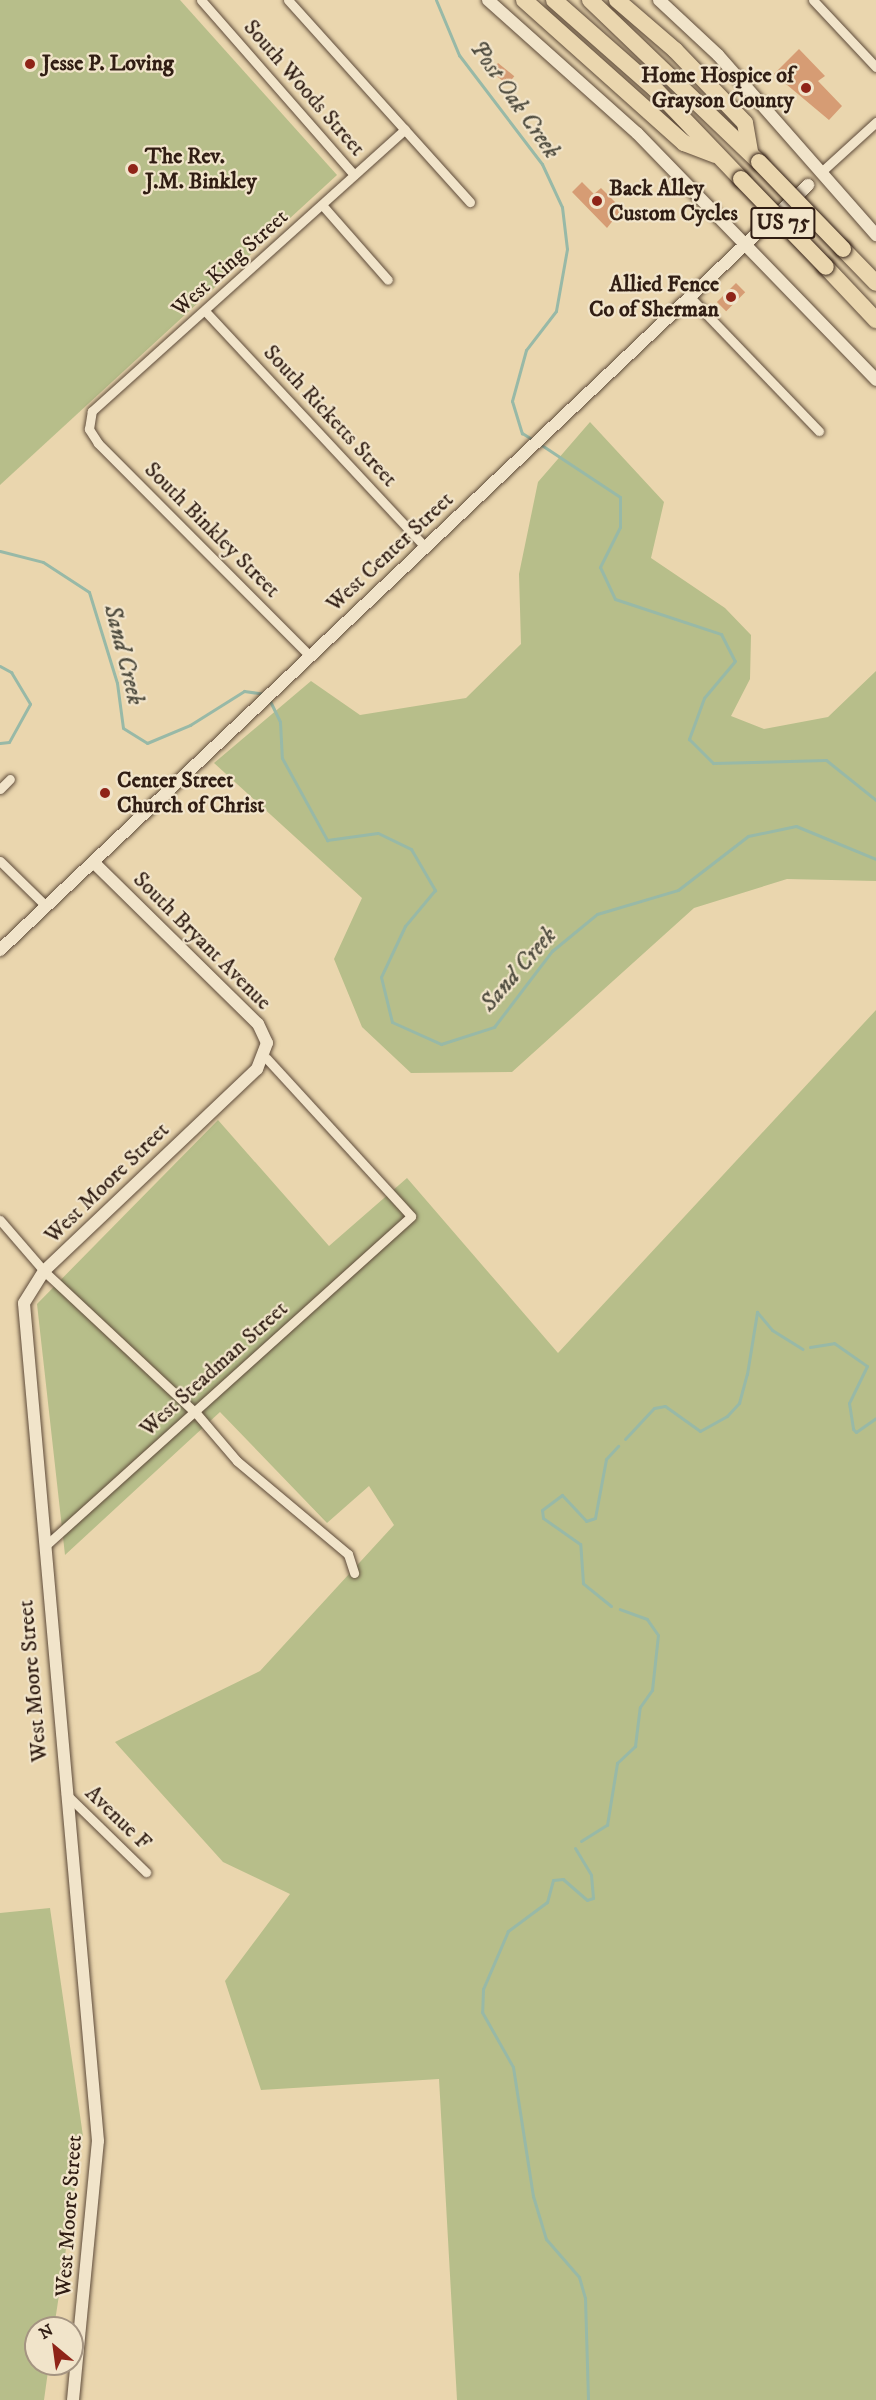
<!DOCTYPE html>
<html>
<head>
<meta charset="utf-8">
<style>
  body { margin:0 }
  #map { position:relative; width:876px; height:2400px; overflow:hidden; background:#ead6ae; font-family:"IM FELL DW Pica",serif }
  div>[style] { position:absolute }
  [style*='--x'] { left:calc(var(--x)*1px); top:calc(var(--y)*1px); width:calc(var(--w)*1px); rotate:calc(var(--a)*1deg) }
  .green>* { inset:0; background:#b7be8a }
  .stream>* { height:3px; margin:-1.5px; padding:0 1.5px; transform-origin:1.5px; border-radius:1.5px; background:#98b9a7 }
  .building>* { inset:0; background:#d69c74; transform-origin:0 0 }
  .roads { filter:drop-shadow(0 0 2px #5e4b3a) drop-shadow(0 0 2px #5e4b3a) }
  .street>* { height:9px; margin:-4.5px; padding:0 4.5px; transform-origin:4.5px; border-radius:4.5px; background:#f1e4ca }
  .secondary>* { height:12px; margin:-6px; padding:0 6px; transform-origin:6px; border-radius:6px; background:#f1e4ca }
  .highway>* { height:16px; margin:-8px; padding:0 8px; transform-origin:8px; border-radius:8px; background:#ead6ae }
  .bridges { filter:drop-shadow(0 0 2px #301d13) drop-shadow(0 0 2px #301d13) }
  .highway-bridge>* { height:16px; margin:-8px; padding:0 8px; transform-origin:8px; border-radius:8px; background:#ead6ae }
  .dots>* { width:16px; height:16px; translate:-50% -50%; box-sizing:border-box; border:3px solid #f1e4ca; border-radius:50% }
  span { translate:-50% -50%; white-space:nowrap; text-align:center; line-height:1.15; -webkit-text-stroke:4.5px #f1e4ca; paint-order:stroke }
  .shield-label span { padding:2px 4px; background:#f1e4ca; border:2px solid; border-radius:4px; -webkit-text-stroke-width:0 }
  .shield-label { font-size:21px; color:#301d13; font-weight:700 }
  .poi-label { font-size:22px; color:#301d13; font-weight:700 }
  .left { translate:0 -50%; text-align:left }
  .right { translate:-100% -50%; text-align:right }
  .street-label { font-size:22px; color:#301d13 }
  .water-label { font-size:24px; color:#4f4c3f; font-style:italic }
  .north { position:absolute; left:24px; top:2316px; width:60px; height:60px; box-sizing:border-box; background:#f1e4ca; border:2px solid #a49481; border-radius:50%; rotate:331deg; font-size:16px; font-weight:700; line-height:24px; text-align:center; color:#301d13 }
  .north::after { content:''; display:block; margin:auto; width:21px; height:27px; background:#8f2418; clip-path:polygon(50% 0,100% 100%,50% 72%,0 100%) }
</style>
</head>
<body>
<div id="map">
  <div class="green">
    <i style="clip-path:polygon(0 0,180px 0,337px 175px,0 485px)"></i>
    <i style="clip-path:polygon(590px 422px,664px 502px,651px 558px,725px 608px,751px 635px,750px 679px,731px 716px,764px 729px,828px 717px,876px 671px,876px 881px,787px 879px,694px 908px,512px 1072px,411px 1073px,362px 1027px,334px 959px,362px 898px,214px 763px,311px 681px,360px 715px,466px 698px,521px 644px,519px 574px,538px 482px)"></i>
    <i style="clip-path:polygon(876px 1010px,876px 2400px,457px 2400px,439px 2079px,261px 2090px,225px 1981px,290px 1894px,223px 1862px,115px 1742px,260px 1671px,394px 1525px,369px 1486px,327px 1523px,220px 1412px,65px 1555px,37px 1304px,218px 1120px,329px 1246px,407px 1178px,558px 1353px)"></i>
    <i style="clip-path:polygon(50px 1908px,83px 2136px,54px 2328px,36px 2328px,36px 2364px,49px 2364px,44px 2400px,0 2400px,0 1913px)"></i>
  </div>
  <div class="stream">
    <i style="--x:436;--y:0;--w:60;--a:67.3"></i>
    <i style="--x:459;--y:55;--w:137;--a:52.7"></i>
    <i style="--x:542;--y:164;--w:47;--a:65.1"></i>
    <i style="--x:562;--y:207;--w:42;--a:83.2"></i>
    <i style="--x:567;--y:249;--w:63;--a:100.1"></i>
    <i style="--x:556;--y:311;--w:49;--a:127.6"></i>
    <i style="--x:526;--y:350;--w:53;--a:105.4"></i>
    <i style="--x:512;--y:401;--w:34;--a:73"></i>
    <i style="--x:522;--y:433;--w:15;--a:32"></i>
    <i style="--x:540;--y:444;--w:96;--a:33.5"></i>
    <i style="--x:620;--y:497;--w:30;--a:90"></i>
    <i style="--x:620;--y:527;--w:45;--a:116.6"></i>
    <i style="--x:600;--y:567;--w:35;--a:65"></i>
    <i style="--x:615;--y:599;--w:112;--a:18.3"></i>
    <i style="--x:721;--y:634;--w:30;--a:63"></i>
    <i style="--x:735;--y:661;--w:48;--a:130"></i>
    <i style="--x:704;--y:698;--w:44;--a:110.1"></i>
    <i style="--x:689;--y:739;--w:34;--a:45"></i>
    <i style="--x:713;--y:763;--w:113;--a:-1.5"></i>
    <i style="--x:826;--y:760;--w:64;--a:38.7"></i>
    <i style="--x:0;--y:551;--w:44;--a:14.3"></i>
    <i style="--x:43;--y:562;--w:55;--a:33.1"></i>
    <i style="--x:89;--y:592;--w:95;--a:72.9"></i>
    <i style="--x:117;--y:683;--w:45;--a:82.4"></i>
    <i style="--x:123;--y:728;--w:28;--a:32"></i>
    <i style="--x:147;--y:743;--w:47;--a:-22.7"></i>
    <i style="--x:190;--y:725;--w:64;--a:-32.2"></i>
    <i style="--x:244;--y:691;--w:21;--a:8"></i>
    <i style="--x:0;--y:666;--w:13;--a:29"></i>
    <i style="--x:11;--y:672;--w:37;--a:59"></i>
    <i style="--x:30;--y:704;--w:43;--a:118.9"></i>
    <i style="--x:9;--y:742;--w:9;--a:174"></i>
    <i style="--x:269;--y:699;--w:25;--a:64"></i>
    <i style="--x:280;--y:722;--w:36;--a:87"></i>
    <i style="--x:282;--y:758;--w:94;--a:61.2"></i>
    <i style="--x:327;--y:840;--w:51;--a:-7.8"></i>
    <i style="--x:378;--y:833;--w:37;--a:26"></i>
    <i style="--x:411;--y:849;--w:48;--a:59.7"></i>
    <i style="--x:435;--y:890;--w:47;--a:129.8"></i>
    <i style="--x:405;--y:926;--w:56;--a:115.2"></i>
    <i style="--x:381;--y:977;--w:46;--a:76.3"></i>
    <i style="--x:392;--y:1022;--w:54;--a:24.2"></i>
    <i style="--x:441;--y:1044;--w:56;--a:-17.8"></i>
    <i style="--x:494;--y:1027;--w:96;--a:-52.7"></i>
    <i style="--x:552;--y:951;--w:58;--a:-39.4"></i>
    <i style="--x:597;--y:914;--w:84;--a:-16.5"></i>
    <i style="--x:678;--y:890;--w:88;--a:-37.6"></i>
    <i style="--x:748;--y:836;--w:49;--a:-11.8"></i>
    <i style="--x:796;--y:826;--w:87;--a:22.4"></i>
    <i style="--x:810;--y:1347;--w:24;--a:-9"></i>
    <i style="--x:834;--y:1343;--w:40;--a:34.9"></i>
    <i style="--x:867;--y:1366;--w:41;--a:115.9"></i>
    <i style="--x:849;--y:1403;--w:26;--a:81"></i>
    <i style="--x:853;--y:1429;--w:4;--a:45"></i>
    <i style="--x:856;--y:1432;--w:24;--a:-35"></i>
    <i style="--x:625;--y:1439;--w:42;--a:-46.9"></i>
    <i style="--x:654;--y:1408;--w:11;--a:-10"></i>
    <i style="--x:665;--y:1406;--w:43;--a:35.5"></i>
    <i style="--x:700;--y:1431;--w:31;--a:-29"></i>
    <i style="--x:727;--y:1416;--w:18;--a:-47"></i>
    <i style="--x:739;--y:1403;--w:30;--a:-75"></i>
    <i style="--x:747;--y:1374;--w:63;--a:-80.8"></i>
    <i style="--x:757;--y:1312;--w:23;--a:50"></i>
    <i style="--x:772;--y:1330;--w:36;--a:32"></i>
    <i style="--x:611;--y:1606;--w:36;--a:-141"></i>
    <i style="--x:583;--y:1583;--w:39;--a:-94"></i>
    <i style="--x:580;--y:1544;--w:45;--a:-144.9"></i>
    <i style="--x:543;--y:1518;--w:8;--a:-97"></i>
    <i style="--x:542;--y:1510;--w:25;--a:-37"></i>
    <i style="--x:562;--y:1495;--w:35;--a:47"></i>
    <i style="--x:586;--y:1521;--w:9;--a:-18"></i>
    <i style="--x:595;--y:1518;--w:60;--a:-79.4"></i>
    <i style="--x:606;--y:1459;--w:18;--a:-47"></i>
    <i style="--x:581;--y:1841;--w:31;--a:-32"></i>
    <i style="--x:607;--y:1825;--w:63;--a:-80.8"></i>
    <i style="--x:617;--y:1763;--w:25;--a:-43"></i>
    <i style="--x:635;--y:1746;--w:39;--a:-83"></i>
    <i style="--x:640;--y:1707;--w:21;--a:-55"></i>
    <i style="--x:652;--y:1690;--w:55;--a:-83.8"></i>
    <i style="--x:658;--y:1635;--w:19;--a:-125"></i>
    <i style="--x:647;--y:1619;--w:29;--a:-160"></i>
    <i style="--x:575;--y:1848;--w:31;--a:59"></i>
    <i style="--x:591;--y:1875;--w:23;--a:85"></i>
    <i style="--x:593;--y:1898;--w:6;--a:162"></i>
    <i style="--x:587;--y:1900;--w:32;--a:-139"></i>
    <i style="--x:563;--y:1879;--w:10;--a:174"></i>
    <i style="--x:553;--y:1880;--w:23;--a:105"></i>
    <i style="--x:547;--y:1902;--w:49;--a:143.4"></i>
    <i style="--x:508;--y:1931;--w:63;--a:113.3"></i>
    <i style="--x:483;--y:1989;--w:23;--a:92"></i>
    <i style="--x:482;--y:2012;--w:63;--a:60.6"></i>
    <i style="--x:513;--y:2067;--w:131;--a:81.2"></i>
    <i style="--x:533;--y:2196;--w:45;--a:73.2"></i>
    <i style="--x:546;--y:2239;--w:50;--a:49"></i>
    <i style="--x:579;--y:2277;--w:22;--a:74"></i>
    <i style="--x:585;--y:2298;--w:102;--a:88.3"></i>
  </div>
  <div class="building">
    <i style="clip-path:polygon(799px 49px,825px 76px,818px 81px,842px 106px,829px 120px,774px 74px)"></i>
    <i style="left:498px;top:63px;width:21px;height:11px;rotate:39deg"></i>
    <i style="clip-path:polygon(582px 182px,594px 194px,601px 188px,622px 209px,607px 228px,572px 192px)"></i>
    <i style="left:736px;top:283px;width:13px;height:27px;rotate:45deg"></i>
  </div>
  <div class="roads">
    <div class="street">
      <i style="--x:201;--y:0;--w:232;--a:48.8"></i>
      <i style="--x:288;--y:0;--w:272;--a:48"></i>
      <i style="--x:813;--y:0;--w:92;--a:46.8"></i>
      <i style="--x:820;--y:173;--w:76;--a:-42.3"></i>
      <i style="--x:323;--y:206;--w:98;--a:48.7"></i>
      <i style="--x:690;--y:297;--w:186;--a:46.1"></i>
      <i style="--x:206;--y:312;--w:321;--a:47"></i>
      <i style="--x:310;--y:656;--w:301;--a:-134.9"></i>
      <i style="--x:98;--y:443;--w:17;--a:-123"></i>
      <i style="--x:89;--y:429;--w:18;--a:-81"></i>
      <i style="--x:92;--y:411;--w:421;--a:-42"></i>
      <i style="--x:0;--y:789;--w:14;--a:-45"></i>
      <i style="--x:0;--y:861;--w:64;--a:44.4"></i>
      <i style="--x:0;--y:1220;--w:67;--a:49.2"></i>
      <i style="--x:44;--y:1271;--w:208;--a:43.1"></i>
      <i style="--x:196;--y:1413;--w:63;--a:49.5"></i>
      <i style="--x:237;--y:1461;--w:145;--a:40"></i>
      <i style="--x:348;--y:1554;--w:20;--a:72"></i>
      <i style="--x:44;--y:1547;--w:494;--a:-42"></i>
      <i style="--x:411;--y:1216;--w:214;--a:-132.5"></i>
      <i style="--x:66;--y:1794;--w:112;--a:44.3"></i>
    </div>
    <div class="secondary">
      <i style="--x:488;--y:0;--w:200;--a:41.8"></i>
      <i style="--x:637;--y:133;--w:344;--a:45.9"></i>
      <i style="--x:659;--y:0;--w:81;--a:43"></i>
      <i style="--x:718;--y:55;--w:240;--a:48.7"></i>
      <i style="--x:0;--y:950;--w:1113;--a:-43.43"></i>
      <i style="--x:73;--y:2400;--w:260;--a:-84.5"></i>
      <i style="--x:98;--y:2141;--w:841;--a:-95.05"></i>
      <i style="--x:24;--y:1303;--w:38;--a:-58"></i>
      <i style="--x:44;--y:1271;--w:294;--a:-43.5"></i>
      <i style="--x:257;--y:1069;--w:28;--a:-69"></i>
      <i style="--x:267;--y:1043;--w:21;--a:-115"></i>
      <i style="--x:258;--y:1024;--w:231;--a:-135.5"></i>
    </div>
    <div class="highway">
      <i style="--x:524;--y:0;--w:215;--a:41.8"></i>
      <i style="--x:684;--y:143;--w:33;--a:21"></i>
      <i style="--x:554;--y:0;--w:135;--a:41.4"></i>
      <i style="--x:655;--y:89;--w:124;--a:46.3"></i>
      <i style="--x:590;--y:0;--w:234;--a:43.8"></i>
      <i style="--x:617;--y:0;--w:77;--a:40.8"></i>
      <i style="--x:675;--y:50;--w:101;--a:46.2"></i>
      <i style="--x:745;--y:123;--w:28;--a:80"></i>
      <i style="--x:843;--y:249;--w:47;--a:45.9"></i>
      <i style="--x:826;--y:267;--w:73;--a:46.7"></i>
    </div>
  </div>
  <div class="bridges">
    <div class="highway-bridge">
      <i style="--x:759;--y:162;--w:121;--a:46"></i>
      <i style="--x:741;--y:179;--w:122;--a:46"></i>
    </div>
  </div>
  <div class="dots">
    <i style="left:30px;top:64px;background:#8f2418"></i>
    <i style="left:806px;top:88px;background:#8f2418"></i>
    <i style="left:133px;top:169px;background:#8f2418"></i>
    <i style="left:597px;top:201px;background:#8f2418"></i>
    <i style="left:731px;top:297px;background:#8f2418"></i>
    <i style="left:105px;top:793px;background:#8f2418"></i>
  </div>
  <div class="shield-label">
    <span style="left:783px;top:223px">US 75</span>
  </div>
  <div class="poi-label">
    <span class="left" style="left:42px;top:64px">Jesse P. Loving</span>
    <span class="right" style="left:794px;top:88px">Home Hospice of<br>Grayson County</span>
    <span class="left" style="left:145px;top:169px">The Rev.<br>J.M. Binkley</span>
    <span class="left" style="left:609px;top:201px">Back Alley<br>Custom Cycles</span>
    <span class="right" style="left:719px;top:297px">Allied Fence<br>Co of Sherman</span>
    <span class="left" style="left:117px;top:793px">Center Street<br>Church of Christ</span>
  </div>
  <div class="street-label">
    <span style="left:304px;top:88px;rotate:49deg">South Woods Street</span>
    <span style="left:230px;top:263px;rotate:-42deg">West King Street</span>
    <span style="left:330px;top:416px;rotate:47deg">South Ricketts Street</span>
    <span style="left:212px;top:530px;rotate:45deg">South Binkley Street</span>
    <span style="left:390px;top:552px;rotate:-43deg">West Center Street</span>
    <span style="left:202px;top:941px;rotate:45deg">South Bryant Avenue</span>
    <span style="left:107px;top:1183px;rotate:-44deg">West Moore Street</span>
    <span style="left:214px;top:1369px;rotate:-42deg">West Steadman Street</span>
    <span style="left:33px;top:1681px;rotate:-95deg">West Moore Street</span>
    <span style="left:118px;top:1818px;rotate:44deg">Avenue F</span>
    <span style="left:69px;top:2216px;rotate:-86deg">West Moore Street</span>
  </div>
  <div class="water-label">
    <span style="left:514px;top:100px;rotate:55deg">Post Oak Creek</span>
    <span style="left:123px;top:655px;rotate:76deg">Sand Creek</span>
    <span style="left:519px;top:970px;rotate:-49deg">Sand Creek</span>
  </div>
  <div class="north">N</div>
</div>
</body>
</html>
